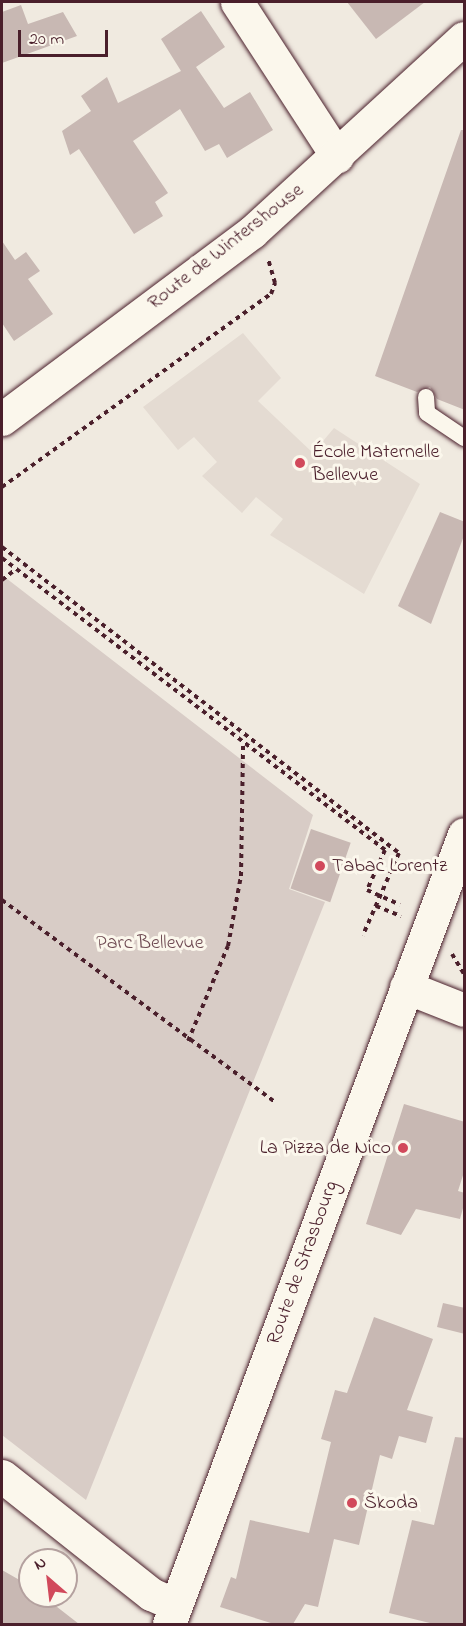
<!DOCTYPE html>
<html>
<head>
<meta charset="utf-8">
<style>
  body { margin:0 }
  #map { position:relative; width:466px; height:1626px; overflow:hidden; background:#f0eae0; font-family:"Indie Flower",sans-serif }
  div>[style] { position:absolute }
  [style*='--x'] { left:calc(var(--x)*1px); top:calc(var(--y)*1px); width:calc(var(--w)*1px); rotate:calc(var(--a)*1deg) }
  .built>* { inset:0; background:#e4dbd2 }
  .green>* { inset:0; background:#d8ccc6 }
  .building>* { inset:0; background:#c8b8b3; transform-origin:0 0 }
  .path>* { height:4px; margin-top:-2px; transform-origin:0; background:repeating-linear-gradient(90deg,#4a1f2b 0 4.5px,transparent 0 9px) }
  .roads { filter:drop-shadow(0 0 2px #4a1f2b) drop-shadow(0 0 2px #4a1f2b) }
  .service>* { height:16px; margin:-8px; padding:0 8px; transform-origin:8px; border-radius:8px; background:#fbf7ec }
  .minor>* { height:33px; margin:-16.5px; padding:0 16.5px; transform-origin:16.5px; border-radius:16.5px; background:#fbf7ec }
  .tertiary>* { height:33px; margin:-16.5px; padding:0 16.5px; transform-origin:16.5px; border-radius:16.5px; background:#fbf7ec }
  .primary>* { height:33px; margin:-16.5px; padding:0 16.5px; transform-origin:16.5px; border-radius:16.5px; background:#fbf7ec }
  .dots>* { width:16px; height:16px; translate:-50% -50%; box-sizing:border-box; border:3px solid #fbf7ec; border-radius:50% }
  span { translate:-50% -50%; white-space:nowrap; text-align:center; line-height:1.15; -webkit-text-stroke:6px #fbf7ec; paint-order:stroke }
  .street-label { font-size:20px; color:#4a1f2b }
  .poi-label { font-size:20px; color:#4a1f2b }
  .left { translate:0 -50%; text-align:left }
  .right { translate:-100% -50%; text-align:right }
  .park-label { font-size:20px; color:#6e4a52 }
  .frame { position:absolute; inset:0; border:3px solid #4a1f2b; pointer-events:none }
  .north { position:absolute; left:18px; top:1548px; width:60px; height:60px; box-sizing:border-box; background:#fbf7ec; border:2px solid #b4a19f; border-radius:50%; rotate:332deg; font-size:16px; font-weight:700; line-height:24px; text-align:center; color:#4a1f2b }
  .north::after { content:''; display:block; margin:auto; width:21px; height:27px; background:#d1495b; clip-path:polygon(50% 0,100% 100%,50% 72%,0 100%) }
  .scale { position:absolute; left:18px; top:30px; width:90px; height:27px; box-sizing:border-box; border:3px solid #4a1f2b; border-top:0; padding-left:8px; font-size:18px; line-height:21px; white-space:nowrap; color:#4a1f2b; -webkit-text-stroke:4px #fbf7ec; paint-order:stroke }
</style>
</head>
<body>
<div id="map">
  <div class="built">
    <i style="clip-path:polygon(243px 333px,281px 378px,258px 401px,313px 453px,334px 428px,420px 484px,364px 594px,270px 535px,283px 519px,256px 497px,242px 513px,202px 476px,217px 462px,194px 437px,178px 450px,143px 407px)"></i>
  </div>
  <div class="green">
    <i style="clip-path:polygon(2px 575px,313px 815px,289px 889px,325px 902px,86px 1500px,2px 1435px)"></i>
  </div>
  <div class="building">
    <i style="clip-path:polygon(347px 2px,425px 2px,376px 39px)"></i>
    <i style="clip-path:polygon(21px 5px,28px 24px,63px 12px,77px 36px,2px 63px,2px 12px)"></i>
    <i style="clip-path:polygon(201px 11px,225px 47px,196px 67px,224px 108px,250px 92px,273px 130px,227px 158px,219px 144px,205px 151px,180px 109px,133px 141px,168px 193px,155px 202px,163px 216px,134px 234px,79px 149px,70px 155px,62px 131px,91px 111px,81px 96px,107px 77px,118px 103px,181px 71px,161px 39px)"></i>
    <i style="clip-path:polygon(461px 130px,465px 130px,465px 410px,437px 399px,430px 387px,417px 392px,375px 376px)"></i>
    <i style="clip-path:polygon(2px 241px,15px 260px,26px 252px,40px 271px,28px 279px,53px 314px,14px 341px,2px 323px)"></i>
    <i style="clip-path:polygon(440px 512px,465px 522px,465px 533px,431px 624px,398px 606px)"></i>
    <i style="left:311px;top:829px;width:42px;height:63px;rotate:19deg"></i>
    <i style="clip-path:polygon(404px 1104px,465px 1122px,465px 1169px,458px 1191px,465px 1193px,465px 1201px,460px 1219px,416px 1209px,401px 1235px,366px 1224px)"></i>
    <i style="clip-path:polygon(443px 1303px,465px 1308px,465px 1334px,437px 1327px)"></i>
    <i style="clip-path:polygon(374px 1317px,433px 1339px,407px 1410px,433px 1417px,426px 1443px,399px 1436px,392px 1459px,380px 1455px,359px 1545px,334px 1539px,318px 1607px,305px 1604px,293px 1624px,274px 1624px,220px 1607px,231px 1577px,236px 1579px,250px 1520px,309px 1533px,331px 1442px,321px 1439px,335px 1390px,347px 1393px)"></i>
    <i style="clip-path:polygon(455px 1437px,465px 1438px,465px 1624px,434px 1624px,389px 1613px,412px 1520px,434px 1525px)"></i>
    <i style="clip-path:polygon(2px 1570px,30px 1586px,30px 1596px,43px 1596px,79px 1624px,2px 1624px)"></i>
  </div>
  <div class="path">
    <i style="--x:2;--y:487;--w:331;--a:-35.7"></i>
    <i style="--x:271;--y:294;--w:12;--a:-70"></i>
    <i style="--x:275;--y:283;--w:25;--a:-106"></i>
    <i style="--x:2;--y:547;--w:501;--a:37.62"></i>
    <i style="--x:399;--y:853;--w:90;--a:113.7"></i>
    <i style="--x:2;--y:558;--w:482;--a:37.3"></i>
    <i style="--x:385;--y:850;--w:44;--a:114.2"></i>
    <i style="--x:367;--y:890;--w:36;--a:24"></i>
    <i style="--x:2;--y:580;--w:16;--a:-38"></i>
    <i style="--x:2;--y:900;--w:340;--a:36.5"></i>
    <i style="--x:376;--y:906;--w:27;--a:22"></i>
    <i style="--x:452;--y:954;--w:23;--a:59"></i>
    <i style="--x:188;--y:1041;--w:103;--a:-67.2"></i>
    <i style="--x:228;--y:946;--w:71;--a:-79.5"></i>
    <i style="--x:241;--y:876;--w:130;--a:-89.1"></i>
  </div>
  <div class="roads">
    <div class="service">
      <i style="--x:426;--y:397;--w:16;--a:86"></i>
      <i style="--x:427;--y:413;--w:45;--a:34"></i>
    </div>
    <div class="minor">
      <i style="--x:237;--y:2;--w:184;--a:57"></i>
      <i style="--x:406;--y:987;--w:62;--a:21.6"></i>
      <i style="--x:2;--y:1476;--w:190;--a:38.4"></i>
      <i style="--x:151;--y:1594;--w:27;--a:24"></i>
    </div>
    <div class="tertiary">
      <i style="--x:2;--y:419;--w:312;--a:-36.8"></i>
      <i style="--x:252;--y:232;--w:287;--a:-42.5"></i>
    </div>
    <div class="primary">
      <i style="--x:169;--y:1624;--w:843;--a:-69.52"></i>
    </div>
  </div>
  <div class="dots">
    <i style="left:300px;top:463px;background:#d1495b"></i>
    <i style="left:320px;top:866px;background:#d1495b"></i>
    <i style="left:403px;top:1148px;background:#d1495b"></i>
    <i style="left:352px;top:1503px;background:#d1495b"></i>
  </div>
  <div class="street-label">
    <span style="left:226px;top:247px;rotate:-38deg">Route de Wintershouse</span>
    <span style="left:303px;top:1263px;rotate:-70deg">Route de Strasbourg</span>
  </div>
  <div class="poi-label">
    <span class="left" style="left:312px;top:464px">École Maternelle<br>Bellevue</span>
    <span class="left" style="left:332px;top:866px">Tabac Lorentz</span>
    <span class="right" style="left:391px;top:1148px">La Pizza de Nico</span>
    <span class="left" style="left:364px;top:1503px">Škoda</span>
  </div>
  <div class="park-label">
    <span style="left:150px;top:943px">Parc Bellevue</span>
  </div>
  <div class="frame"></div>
  <div class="north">N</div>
  <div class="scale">20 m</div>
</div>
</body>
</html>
